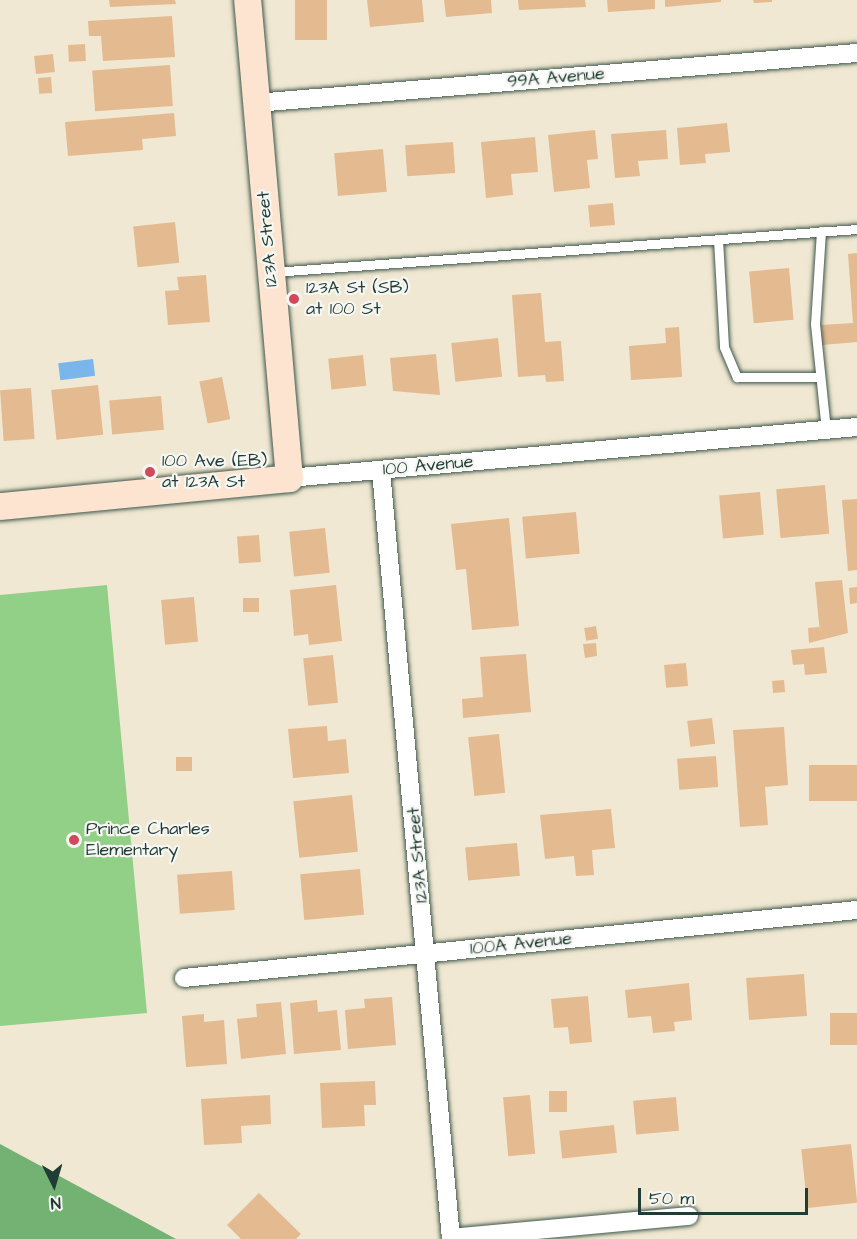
<!DOCTYPE html>
<html>
<head>
<meta charset="utf-8">
<style>
  body { margin:0 }
  #map { position:relative; width:857px; height:1239px; overflow:hidden; background:#f0e8d2; font-family:"Architects Daughter",sans-serif }
  div>[style] { position:absolute }
  [style*='--x'] { left:calc(var(--x)*1px); top:calc(var(--y)*1px); width:calc(var(--w)*1px); rotate:calc(var(--a)*1deg) }
  .green>* { inset:0; background:#91d086 }
  .forest>* { inset:0; background:#74b273 }
  .water>* { inset:0; background:#7ab5ec; transform-origin:0 0 }
  .building>* { inset:0; background:#e4ba91; transform-origin:0 0 }
  .roads { filter:drop-shadow(0 0 2px #3e574c) drop-shadow(0 0 2px #3e574c) }
  .lane>* { height:9px; margin:-4.5px; padding:0 4.5px; transform-origin:4.5px; border-radius:4.5px; background:#fff }
  .street>* { height:18px; margin:-9px; padding:0 9px; transform-origin:9px; border-radius:9px; background:#fff }
  .secondary>* { height:27px; margin:-13.5px; padding:0 13.5px; transform-origin:13.5px; border-radius:13.5px; background:#fde4d0 }
  .dots>* { width:16px; height:16px; translate:-50% -50%; box-sizing:border-box; border:3px solid #f6f6f2; border-radius:50% }
  span { translate:-50% -50%; white-space:nowrap; text-align:center; line-height:1.15; -webkit-text-stroke:4.5px #f6f6f2; paint-order:stroke }
  .street-label { font-size:18px; color:#1f3d34 }
  .poi-label { font-size:18px; color:#1f3d34 }
  .left { translate:0 -50%; text-align:left }
  .north { position:absolute; left:24px; top:1155px; width:60px; height:60px; -webkit-text-stroke:4px #f6f6f2; paint-order:stroke; rotate:175deg; font-size:16px; font-weight:700; line-height:24px; text-align:center; color:#1f3d34 }
  .north::after { content:''; display:block; margin:auto; width:21px; height:27px; background:#1f3d34; clip-path:polygon(50% 0,100% 100%,50% 72%,0 100%) }
  .scale { position:absolute; left:638px; top:1188px; width:170px; height:27px; box-sizing:border-box; border:3px solid #1f3d34; border-top:0; padding-left:8px; font-size:18px; line-height:21px; white-space:nowrap; color:#1f3d34; -webkit-text-stroke:4px #f6f6f2; paint-order:stroke }
</style>
</head>
<body>
<div id="map">
  <div class="green">
    <i style="clip-path:polygon(107px 585px,147px 1013px,0 1026px,0 595px)"></i>
  </div>
  <div class="forest">
    <i style="clip-path:polygon(0 1144px,176px 1239px,0 1239px)"></i>
  </div>
  <div class="water">
    <i style="left:93px;top:359px;width:17px;height:35px;rotate:83deg"></i>
  </div>
  <div class="building">
    <i style="clip-path:polygon(109px 0,175px 0,176px 4px,110px 7px)"></i>
    <i style="left:295px;top:0;width:32px;height:40px"></i>
    <i style="clip-path:polygon(367px 0,422px 0,424px 22px,370px 27px)"></i>
    <i style="clip-path:polygon(444px 0,491px 0,492px 13px,446px 17px)"></i>
    <i style="clip-path:polygon(518px 0,585px 0,586px 7px,519px 10px)"></i>
    <i style="clip-path:polygon(607px 0,655px 0,655px 9px,608px 12px)"></i>
    <i style="clip-path:polygon(665px 0,721px 0,721px 2px,665px 7px)"></i>
    <i style="clip-path:polygon(753px 0,772px 0,772px 2px,754px 3px)"></i>
    <i style="clip-path:polygon(172px 16px,175px 57px,103px 61px,101px 36px,89px 36px,88px 21px)"></i>
    <i style="left:85px;top:44px;width:17px;height:17px;rotate:87deg"></i>
    <i style="left:53px;top:54px;width:18px;height:19px;rotate:84deg"></i>
    <i style="left:170px;top:65px;width:41px;height:78px;rotate:86deg"></i>
    <i style="left:51px;top:77px;width:16px;height:13px;rotate:86deg"></i>
    <i style="clip-path:polygon(174px 113px,176px 136px,142px 139px,143px 150px,68px 156px,65px 122px)"></i>
    <i style="clip-path:polygon(727px 123px,730px 152px,705px 154px,706px 163px,680px 165px,677px 128px)"></i>
    <i style="clip-path:polygon(595px 130px,598px 159px,587px 160px,590px 188px,554px 192px,548px 135px)"></i>
    <i style="clip-path:polygon(666px 130px,668px 159px,638px 161px,640px 176px,615px 178px,611px 134px)"></i>
    <i style="clip-path:polygon(535px 137px,538px 172px,511px 174px,513px 195px,486px 198px,481px 142px)"></i>
    <i style="left:453px;top:142px;width:31px;height:48px;rotate:86deg"></i>
    <i style="left:383px;top:149px;width:43px;height:49px;rotate:85deg"></i>
    <i style="left:613px;top:203px;width:22px;height:25px;rotate:85deg"></i>
    <i style="left:175px;top:222px;width:41px;height:42px;rotate:84deg"></i>
    <i style="clip-path:polygon(857px 253px,857px 342px,822px 345px,821px 325px,853px 323px,848px 254px)"></i>
    <i style="left:789px;top:268px;width:52px;height:40px;rotate:85deg"></i>
    <i style="clip-path:polygon(206px 275px,210px 322px,168px 325px,165px 291px,179px 290px,177px 277px)"></i>
    <i style="clip-path:polygon(541px 293px,545px 342px,561px 341px,564px 381px,546px 382px,545px 375px,518px 377px,512px 295px)"></i>
    <i style="clip-path:polygon(679px 327px,682px 377px,631px 380px,629px 346px,666px 343px,665px 328px)"></i>
    <i style="left:498px;top:338px;width:39px;height:47px;rotate:84deg"></i>
    <i style="clip-path:polygon(436px 354px,440px 395px,393px 391px,390px 358px)"></i>
    <i style="left:363px;top:355px;width:31px;height:35px;rotate:84deg"></i>
    <i style="left:222px;top:377px;width:43px;height:23px;rotate:79deg"></i>
    <i style="left:98px;top:385px;width:50px;height:47px;rotate:84deg"></i>
    <i style="left:31px;top:388px;width:51px;height:31px;rotate:86deg"></i>
    <i style="left:161px;top:396px;width:34px;height:52px;rotate:85deg"></i>
    <i style="left:825px;top:485px;width:49px;height:49px;rotate:85deg"></i>
    <i style="left:760px;top:492px;width:43px;height:41px;rotate:85deg"></i>
    <i style="clip-path:polygon(857px 499px,857px 570px,848px 571px,842px 500px)"></i>
    <i style="left:576px;top:512px;width:42px;height:54px;rotate:85deg"></i>
    <i style="clip-path:polygon(509px 518px,519px 626px,472px 630px,466px 569px,456px 570px,451px 524px)"></i>
    <i style="left:325px;top:528px;width:45px;height:36px;rotate:84deg"></i>
    <i style="left:259px;top:535px;width:27px;height:22px;rotate:86deg"></i>
    <i style="clip-path:polygon(842px 580px,848px 633px,809px 643px,808px 628px,819px 627px,820px 634px,815px 582px)"></i>
    <i style="clip-path:polygon(336px 585px,342px 641px,309px 645px,308px 634px,294px 636px,290px 590px)"></i>
    <i style="clip-path:polygon(857px 587px,857px 603px,850px 604px,849px 588px)"></i>
    <i style="left:194px;top:597px;width:45px;height:33px;rotate:85deg"></i>
    <i style="left:259px;top:598px;width:14px;height:16px;rotate:90deg"></i>
    <i style="left:596px;top:626px;width:13px;height:12px;rotate:81deg"></i>
    <i style="clip-path:polygon(596px 643px,597px 656px,585px 658px,583px 644px)"></i>
    <i style="clip-path:polygon(824px 647px,827px 673px,805px 675px,804px 664px,793px 665px,791px 650px)"></i>
    <i style="clip-path:polygon(526px 654px,531px 712px,463px 718px,462px 699px,483px 697px,480px 657px)"></i>
    <i style="left:333px;top:655px;width:48px;height:30px;rotate:84deg"></i>
    <i style="left:686px;top:663px;width:23px;height:22px;rotate:85deg"></i>
    <i style="left:784px;top:680px;width:12px;height:12px;rotate:85deg"></i>
    <i style="left:712px;top:718px;width:26px;height:25px;rotate:83deg"></i>
    <i style="clip-path:polygon(327px 726px,328px 741px,346px 739px,349px 773px,293px 778px,288px 729px)"></i>
    <i style="clip-path:polygon(784px 727px,788px 785px,765px 787px,768px 825px,740px 827px,733px 730px)"></i>
    <i style="left:499px;top:734px;width:59px;height:31px;rotate:84deg"></i>
    <i style="left:716px;top:756px;width:31px;height:39px;rotate:86deg"></i>
    <i style="left:192px;top:757px;width:14px;height:16px;rotate:90deg"></i>
    <i style="left:857px;top:765px;width:36px;height:48px;rotate:90deg"></i>
    <i style="left:352px;top:795px;width:57px;height:59px;rotate:84deg"></i>
    <i style="clip-path:polygon(611px 809px,615px 848px,592px 850px,594px 875px,576px 876px,574px 856px,545px 859px,540px 815px)"></i>
    <i style="left:517px;top:843px;width:33px;height:52px;rotate:85deg"></i>
    <i style="left:360px;top:869px;width:46px;height:60px;rotate:85deg"></i>
    <i style="left:232px;top:871px;width:39px;height:55px;rotate:86deg"></i>
    <i style="left:804px;top:974px;width:42px;height:58px;rotate:86deg"></i>
    <i style="clip-path:polygon(689px 983px,692px 1020px,674px 1022px,675px 1031px,653px 1033px,651px 1016px,628px 1018px,625px 990px)"></i>
    <i style="clip-path:polygon(588px 996px,592px 1042px,570px 1044px,568px 1027px,554px 1028px,551px 999px)"></i>
    <i style="clip-path:polygon(392px 997px,396px 1045px,348px 1049px,345px 1010px,365px 1008px,364px 999px)"></i>
    <i style="clip-path:polygon(317px 1000px,318px 1012px,337px 1010px,341px 1050px,294px 1054px,290px 1003px)"></i>
    <i style="clip-path:polygon(281px 1002px,286px 1054px,241px 1059px,237px 1019px,257px 1017px,256px 1004px)"></i>
    <i style="left:857px;top:1013px;width:32px;height:27px;rotate:90deg"></i>
    <i style="clip-path:polygon(204px 1014px,204px 1022px,224px 1020px,227px 1064px,186px 1067px,182px 1016px)"></i>
    <i style="clip-path:polygon(375px 1081px,376px 1105px,364px 1105px,365px 1126px,322px 1128px,320px 1083px)"></i>
    <i style="left:549px;top:1091px;width:18px;height:21px"></i>
    <i style="clip-path:polygon(270px 1095px,271px 1124px,241px 1126px,242px 1143px,204px 1145px,201px 1099px)"></i>
    <i style="left:530px;top:1095px;width:59px;height:27px;rotate:85deg"></i>
    <i style="left:676px;top:1097px;width:34px;height:43px;rotate:85deg"></i>
    <i style="left:614px;top:1125px;width:28px;height:55px;rotate:84deg"></i>
    <i style="left:851px;top:1144px;width:59px;height:50px;rotate:84deg"></i>
    <i style="clip-path:polygon(259px 1193px,301px 1234px,296px 1239px,241px 1239px,227px 1225px)"></i>
  </div>
  <div class="roads">
    <div class="lane">
      <i style="--x:821;--y:231;--w:93;--a:93.7"></i>
      <i style="--x:815;--y:324;--w:107;--a:84.1"></i>
      <i style="--x:718;--y:239;--w:108;--a:86.8"></i>
      <i style="--x:724;--y:347;--w:33;--a:67"></i>
      <i style="--x:737;--y:377;--w:83;--a:0"></i>
      <i style="--x:273;--y:272;--w:586;--a:-4.21"></i>
    </div>
    <div class="street">
      <i style="--x:256;--y:103;--w:603;--a:-4.76"></i>
      <i style="--x:381;--y:471;--w:771;--a:84.79"></i>
      <i style="--x:289;--y:478;--w:570;--a:-5.13"></i>
      <i style="--x:184;--y:978;--w:676;--a:-5.77"></i>
      <i style="--x:451;--y:1238;--w:239;--a:-5.3"></i>
    </div>
    <div class="secondary">
      <i style="--x:0;--y:506;--w:290;--a:-5.5"></i>
      <i style="--x:289;--y:478;--w:480;--a:-95"></i>
    </div>
  </div>
  <div class="dots">
    <i style="left:294px;top:299px;background:#d1495b"></i>
    <i style="left:150px;top:472px;background:#d1495b"></i>
    <i style="left:74px;top:840px;background:#d1495b"></i>
  </div>
  <div class="street-label">
    <span style="left:556px;top:78px;rotate:-5deg">99A Avenue</span>
    <span style="left:268px;top:239px;rotate:-95deg">123A Street</span>
    <span style="left:428px;top:466px;rotate:-5deg">100 Avenue</span>
    <span style="left:418px;top:855px;rotate:-95deg">123A Street</span>
    <span style="left:521px;top:944px;rotate:-6deg">100A Avenue</span>
  </div>
  <div class="poi-label">
    <span class="left" style="left:306px;top:299px">123A St (SB)<br>at 100 St</span>
    <span class="left" style="left:162px;top:472px">100 Ave (EB)<br>at 123A St</span>
    <span class="left" style="left:86px;top:840px">Prince Charles<br>Elementary</span>
  </div>
  <div class="north">N</div>
  <div class="scale">50 m</div>
</div>
</body>
</html>
